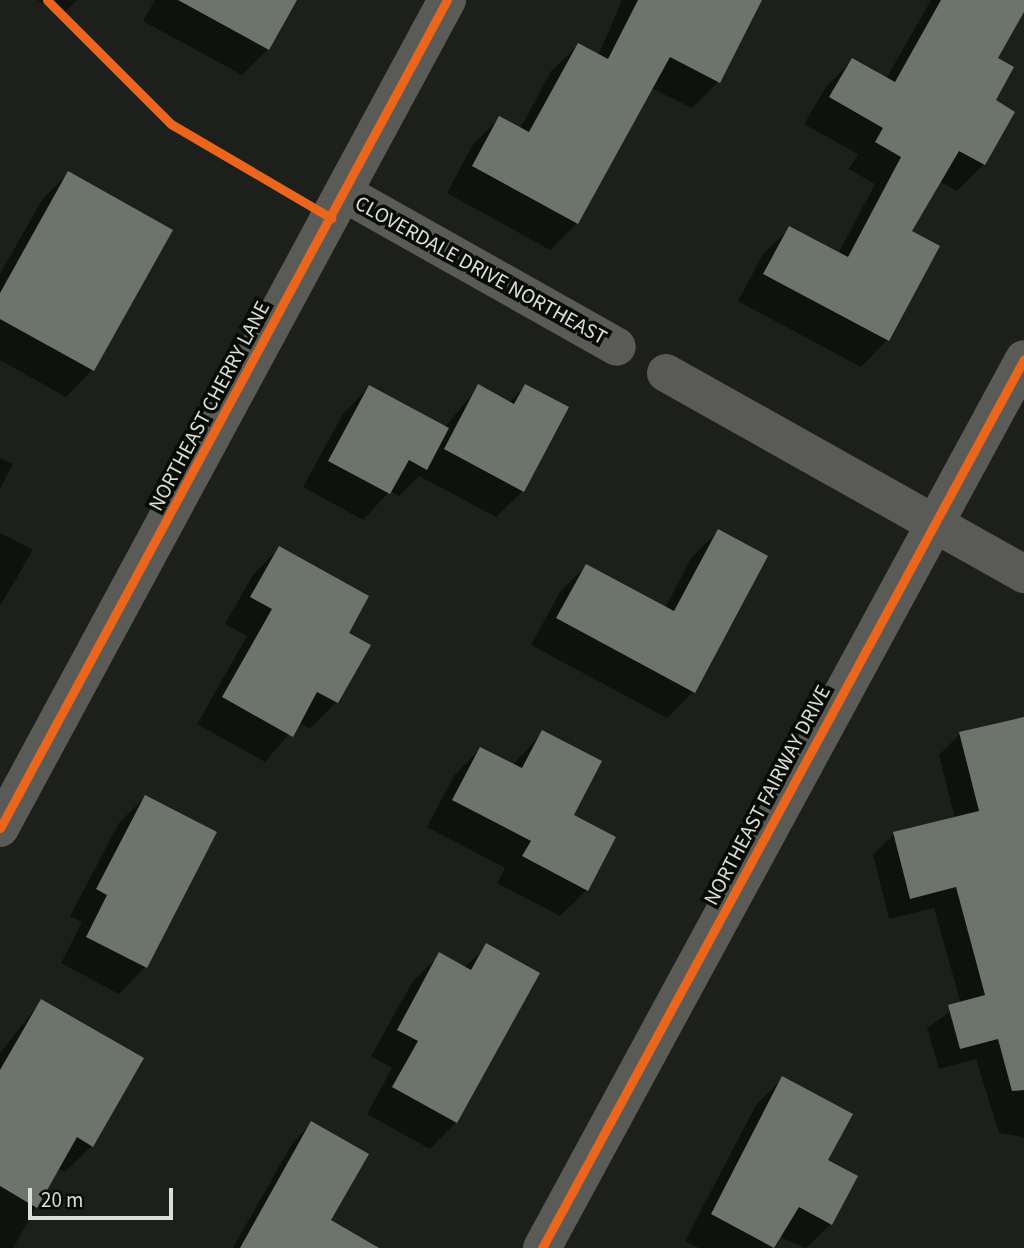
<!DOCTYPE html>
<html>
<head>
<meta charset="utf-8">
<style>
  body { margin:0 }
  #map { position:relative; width:1024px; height:1248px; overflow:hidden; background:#1d201a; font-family:"Source Sans 3",sans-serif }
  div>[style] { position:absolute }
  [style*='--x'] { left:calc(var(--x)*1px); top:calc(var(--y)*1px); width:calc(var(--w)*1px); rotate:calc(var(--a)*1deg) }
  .shadow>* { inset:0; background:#0007 }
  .building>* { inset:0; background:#6d746c }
  .street>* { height:38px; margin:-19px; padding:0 19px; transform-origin:19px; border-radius:19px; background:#5a5b56 }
  .cycleway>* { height:9px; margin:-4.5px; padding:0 4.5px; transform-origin:4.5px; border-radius:4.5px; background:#eb651d }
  span { translate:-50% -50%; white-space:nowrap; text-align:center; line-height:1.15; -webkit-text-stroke:7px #090c06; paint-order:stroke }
  .street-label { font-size:21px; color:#dbe0d6 }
  .scale { position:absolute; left:28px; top:1188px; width:145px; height:32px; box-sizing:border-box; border:4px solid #dbe0d6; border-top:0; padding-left:9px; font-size:21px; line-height:24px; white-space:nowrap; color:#dbe0d6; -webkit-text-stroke:5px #090c06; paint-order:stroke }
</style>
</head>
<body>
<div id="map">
  <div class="shadow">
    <i style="clip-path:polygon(37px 0,77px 0,63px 14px)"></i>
    <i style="clip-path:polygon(155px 0,295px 0,268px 49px,242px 75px,143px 21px)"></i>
    <i style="clip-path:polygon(622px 0,760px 0,718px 82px,692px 108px,651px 88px,577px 223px,550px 250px,447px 193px,473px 144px,500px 118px,520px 129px,551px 71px,578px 45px,598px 56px)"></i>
    <i style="clip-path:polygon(931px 0,1024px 0,1024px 9px,996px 59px,984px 164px,957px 191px,939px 181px,909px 231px,937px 246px,887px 340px,861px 367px,738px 301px,763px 254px,790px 228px,838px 254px,875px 184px,849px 169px,858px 154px,804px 124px,826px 87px,852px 60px,886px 79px)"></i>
    <i style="clip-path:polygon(68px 173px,170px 231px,92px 370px,66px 397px,0 360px,0 274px,42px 200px)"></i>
    <i style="clip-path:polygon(479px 386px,509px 403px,525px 386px,523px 491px,496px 517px,419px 476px,399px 496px,390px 491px,363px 520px,303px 487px,343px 414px,369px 387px,444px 428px)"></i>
    <i style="clip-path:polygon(0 458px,13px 464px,0 489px)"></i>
    <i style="clip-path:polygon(718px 531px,693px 692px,667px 718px,531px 645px,560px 592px,586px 566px,665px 608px,692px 557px)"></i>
    <i style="clip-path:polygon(0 533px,33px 550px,0 606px)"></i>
    <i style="clip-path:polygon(279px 548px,346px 634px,368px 646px,336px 702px,310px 729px,299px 722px,265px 762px,197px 724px,247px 636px,225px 624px,253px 575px)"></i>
    <i style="clip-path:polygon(1024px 718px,1024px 1137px,999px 1133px,976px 1059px,939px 1069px,927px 1028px,961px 1004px,934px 908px,889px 919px,873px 855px,894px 834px,955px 819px,939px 755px,960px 734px)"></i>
    <i style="clip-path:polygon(543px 732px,571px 816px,587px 890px,560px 916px,497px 883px,505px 868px,427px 827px,454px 776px,480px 749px,512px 766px)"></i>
    <i style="clip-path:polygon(145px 797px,215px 833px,145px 967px,119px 994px,61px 963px,82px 922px,70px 916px,119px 823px)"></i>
    <i style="clip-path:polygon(487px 946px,456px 1122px,430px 1149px,367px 1114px,392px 1068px,371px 1056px,413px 981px,440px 955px,464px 968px)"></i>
    <i style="clip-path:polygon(41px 1001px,92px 1146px,65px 1172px,58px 1168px,13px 1248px,0 1248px,0 1053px)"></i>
    <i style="clip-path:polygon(783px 1078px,826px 1161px,831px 1224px,806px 1248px,780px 1237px,775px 1248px,699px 1248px,685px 1241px,756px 1105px)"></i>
    <i style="clip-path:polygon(312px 1123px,329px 1220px,376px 1248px,233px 1248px,293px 1142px)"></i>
  </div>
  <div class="building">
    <i style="clip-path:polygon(178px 0,297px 0,269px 50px)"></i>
    <i style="clip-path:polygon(638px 0,762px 0,720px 83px,670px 57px,578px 224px,472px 166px,499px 116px,529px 132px,578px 43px,608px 59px)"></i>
    <i style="clip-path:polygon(941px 0,1024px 0,1024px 12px,998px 58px,1014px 67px,996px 100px,1015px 112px,985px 165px,959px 151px,912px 231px,940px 246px,889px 341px,763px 274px,789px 226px,848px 257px,901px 157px,875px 142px,883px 128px,829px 97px,852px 58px,895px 82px)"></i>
    <i style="clip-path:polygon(68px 171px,173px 230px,94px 371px,0 319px,0 293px)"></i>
    <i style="clip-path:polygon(478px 384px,514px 404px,525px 384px,569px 407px,524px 492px,444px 449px)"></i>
    <i style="clip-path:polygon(369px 385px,449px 428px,427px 470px,409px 460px,390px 494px,328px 461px)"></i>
    <i style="clip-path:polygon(718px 529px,768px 556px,695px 693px,556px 618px,586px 564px,674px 611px)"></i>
    <i style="clip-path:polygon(279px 546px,369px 596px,349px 633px,371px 645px,338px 703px,317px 692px,293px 737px,222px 697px,272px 609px,250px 597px)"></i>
    <i style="clip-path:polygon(1024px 717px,1024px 1090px,1012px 1091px,998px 1039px,960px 1049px,948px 1005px,985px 995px,956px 887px,910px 899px,893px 832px,979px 811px,959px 732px)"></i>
    <i style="clip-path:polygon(542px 730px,602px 761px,574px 815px,616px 837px,588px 891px,522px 856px,531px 841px,452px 800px,480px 747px,522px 768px)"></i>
    <i style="clip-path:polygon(145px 795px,217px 832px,147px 968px,86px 937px,107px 895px,96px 889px)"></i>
    <i style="clip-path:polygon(486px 943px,540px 973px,457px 1123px,392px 1087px,418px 1041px,397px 1030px,439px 952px,471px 970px)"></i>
    <i style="clip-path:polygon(41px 999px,144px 1058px,93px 1147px,77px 1137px,37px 1208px,0 1186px,0 1070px)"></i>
    <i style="clip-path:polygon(782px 1076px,853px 1114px,828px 1160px,858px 1176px,832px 1225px,799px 1207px,774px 1248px,711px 1214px)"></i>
    <i style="clip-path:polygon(311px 1121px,369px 1154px,331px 1220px,379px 1248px,240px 1248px)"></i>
  </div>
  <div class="street">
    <i style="--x:344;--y:193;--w:313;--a:29.4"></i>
    <i style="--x:666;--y:373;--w:411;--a:29.3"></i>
    <i style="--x:0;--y:828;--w:941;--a:-61.64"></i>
    <i style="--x:542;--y:1248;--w:1011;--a:-61.53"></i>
  </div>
  <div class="cycleway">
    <i style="--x:47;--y:0;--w:175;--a:45"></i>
    <i style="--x:171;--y:124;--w:186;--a:30.4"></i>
    <i style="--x:0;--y:828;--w:941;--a:-61.64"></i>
    <i style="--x:542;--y:1248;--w:1011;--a:-61.53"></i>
  </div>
  <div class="street-label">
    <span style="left:481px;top:270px;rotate:29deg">CLOVERDALE DRIVE NORTHEAST</span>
    <span style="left:209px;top:406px;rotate:-62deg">NORTHEAST CHERRY LANE</span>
    <span style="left:767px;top:795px;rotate:-62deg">NORTHEAST FAIRWAY DRIVE</span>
  </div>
  <div class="scale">20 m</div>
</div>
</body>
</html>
